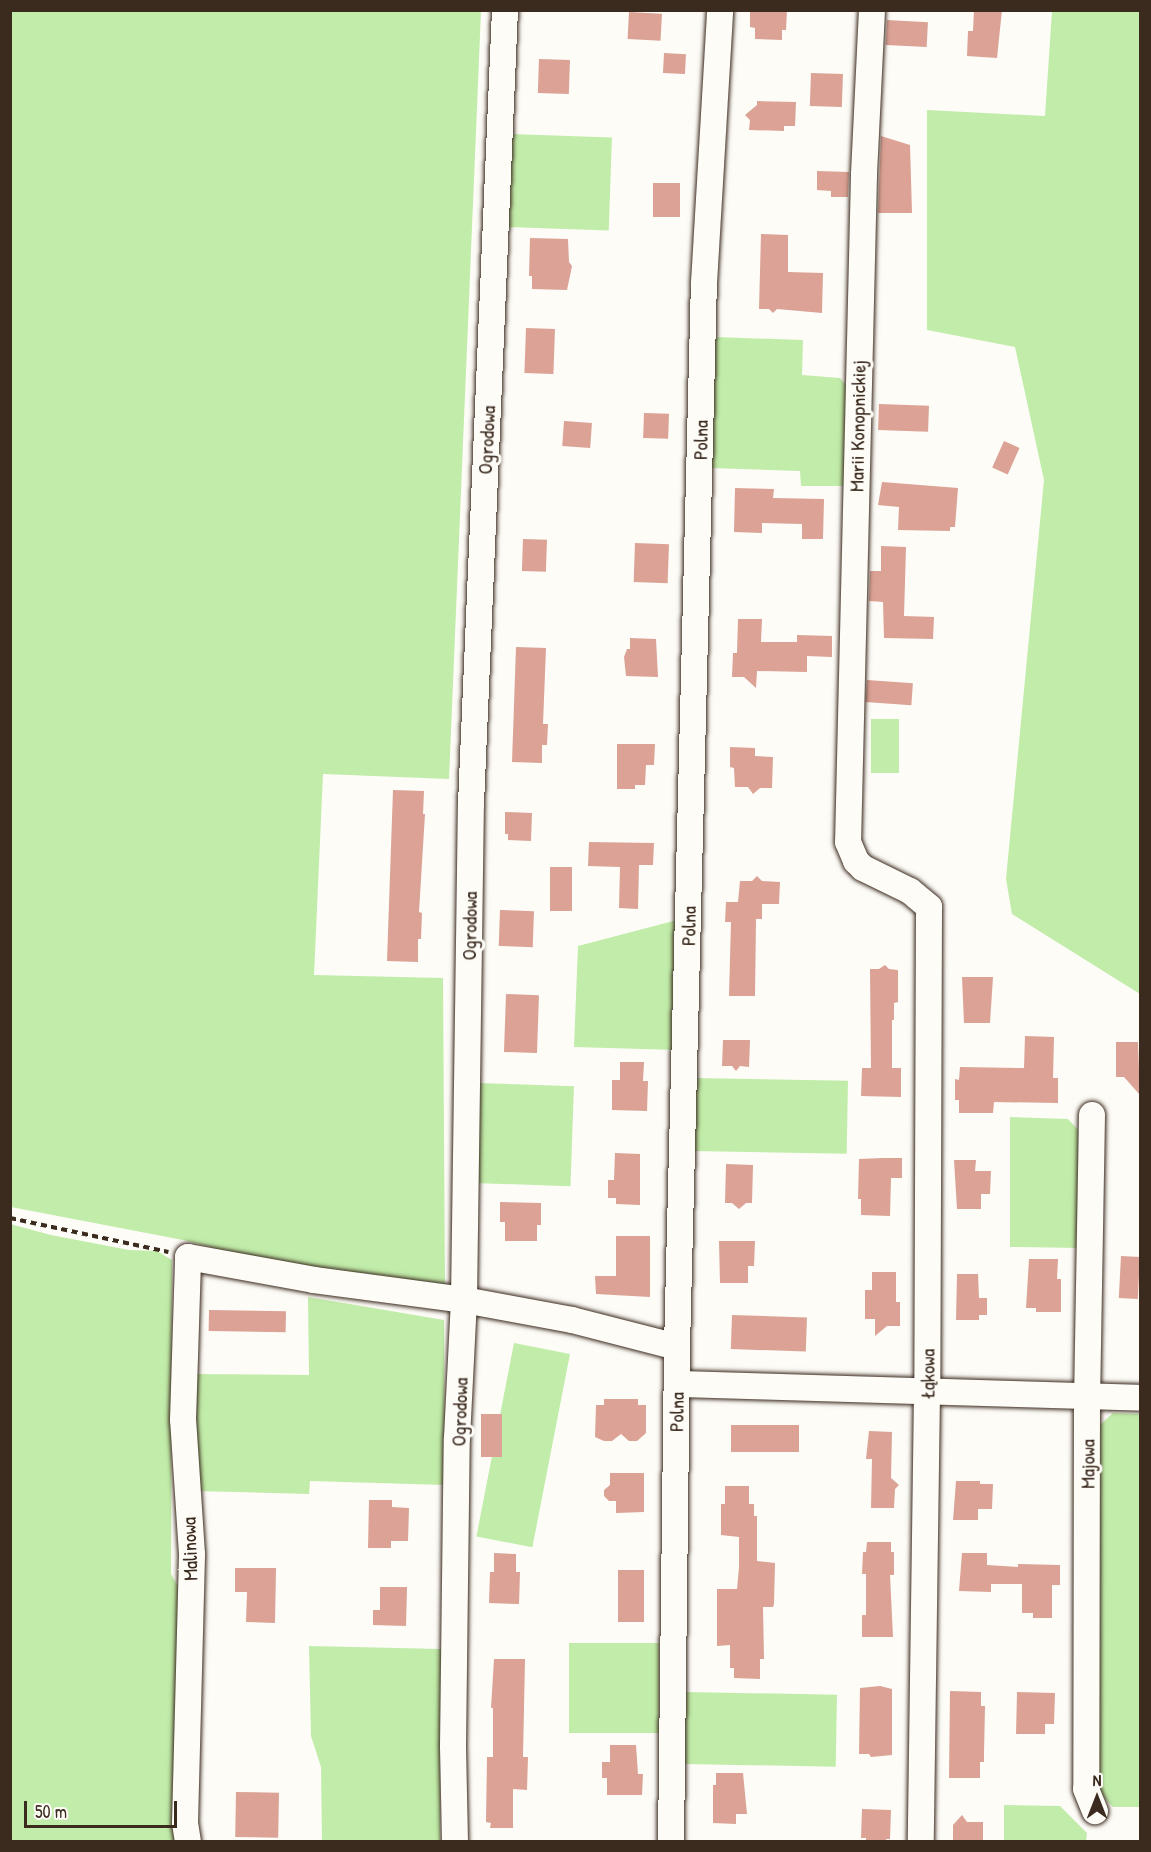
<!DOCTYPE html>
<html>
<head>
<meta charset="utf-8">
<style>
  body { margin:0 }
  #map { position:relative; width:1151px; height:1852px; overflow:hidden; background:#fdfcf7; font-family:"Patrick Hand",sans-serif }
  div>[style] { position:absolute }
  [style*='--x'] { left:calc(var(--x)*1px); top:calc(var(--y)*1px); width:calc(var(--w)*1px); rotate:calc(var(--a)*1deg) }
  .green>* { inset:0; background:#c1eca9; transform-origin:0 0 }
  .building>* { inset:0; background:#dba295; transform-origin:0 0 }
  .path>* { height:4px; margin-top:-2px; transform-origin:0; background:repeating-linear-gradient(90deg,#3b2a1e 0 6px,transparent 0 10.5px) }
  .roads { filter:drop-shadow(0 0 2px #3b2a1e) drop-shadow(0 0 2px #3b2a1e) }
  .minor>* { height:26px; margin:-13px; padding:0 13px; transform-origin:13px; border-radius:13px; background:#fdfcf7 }
  span { translate:-50% -50%; white-space:nowrap; text-align:center; line-height:1.15; -webkit-text-stroke:6px #fdfcf7; paint-order:stroke }
  .street-label { font-size:20px; color:#3b2a1e }
  .frame { position:absolute; inset:0; border:12px solid #3b2a1e; pointer-events:none }
  .north { position:absolute; left:1067px; top:1768px; width:60px; height:60px; -webkit-text-stroke:4px #fdfcf7; paint-order:stroke; rotate:0deg; font-size:16px; font-weight:700; line-height:24px; text-align:center; color:#3b2a1e }
  .north::after { content:''; display:block; margin:auto; width:21px; height:27px; background:#3b2a1e; clip-path:polygon(50% 0,100% 100%,50% 72%,0 100%) }
  .scale { position:absolute; left:24px; top:1801px; width:153px; height:27px; box-sizing:border-box; border:3px solid #3b2a1e; border-top:0; padding-left:8px; font-size:18px; line-height:21px; white-space:nowrap; color:#3b2a1e; -webkit-text-stroke:4px #fdfcf7; paint-order:stroke }
</style>
</head>
<body>
<div id="map">
  <div class="green">
    <i style="clip-path:polygon(10px 11px,481px 11px,449px 779px,323px 774px,314px 975px,443px 978px,445px 1287px,280px 1265px,183px 1240px,11px 1207px)"></i>
    <i style="clip-path:polygon(1052px 11px,1140px 11px,1140px 994px,1012px 914px,1006px 879px,1044px 480px,1015px 347px,927px 330px,927px 110px,1045px 116px)"></i>
    <i style="left:510px;top:134px;width:102px;height:93px;rotate:2deg"></i>
    <i style="clip-path:polygon(715px 337px,803px 340px,802px 375px,840px 378px,850px 390px,850px 486px,801px 486px,800px 471px,711px 468px)"></i>
    <i style="left:871px;top:719px;width:28px;height:54px"></i>
    <i style="clip-path:polygon(681px 919px,678px 1050px,574px 1047px,578px 946px)"></i>
    <i style="left:692px;top:1078px;width:156px;height:73px;rotate:1deg"></i>
    <i style="left:478px;top:1083px;width:96px;height:100px;rotate:2deg"></i>
    <i style="clip-path:polygon(1010px 1117px,1068px 1119px,1084px 1136px,1082px 1248px,1010px 1247px)"></i>
    <i style="clip-path:polygon(10px 1224px,51px 1235px,129px 1250px,157px 1251px,172px 1260px,171px 1574px,179px 1588px,176px 1841px,11px 1841px)"></i>
    <i style="clip-path:polygon(308px 1297px,444px 1320px,445px 1485px,310px 1481px,309px 1494px,195px 1491px,194px 1374px,309px 1375px)"></i>
    <i style="left:514px;top:1343px;width:57px;height:197px;rotate:11deg"></i>
    <i style="clip-path:polygon(1113px 1413px,1140px 1414px,1140px 1807px,1113px 1807px,1096px 1789px,1099px 1426px)"></i>
    <i style="left:569px;top:1643px;width:90px;height:90px"></i>
    <i style="clip-path:polygon(309px 1646px,441px 1649px,440px 1841px,322px 1841px,321px 1767px,311px 1736px)"></i>
    <i style="left:685px;top:1692px;width:152px;height:72px;rotate:1deg"></i>
    <i style="clip-path:polygon(1004px 1805px,1060px 1806px,1087px 1833px,1086px 1841px,1004px 1841px)"></i>
  </div>
  <div class="building">
    <i style="clip-path:polygon(750px 10px,787px 10px,786px 30px,782px 30px,782px 40px,755px 39px,755px 28px,750px 27px)"></i>
    <i style="clip-path:polygon(974px 10px,1002px 10px,997px 58px,967px 56px,968px 31px,973px 31px)"></i>
    <i style="left:629px;top:12px;width:33px;height:27px;rotate:3deg"></i>
    <i style="left:887px;top:20px;width:41px;height:25px;rotate:3deg"></i>
    <i style="left:664px;top:53px;width:22px;height:20px;rotate:3deg"></i>
    <i style="left:539px;top:59px;width:31px;height:34px;rotate:2deg"></i>
    <i style="left:811px;top:73px;width:32px;height:33px;rotate:2deg"></i>
    <i style="clip-path:polygon(757px 101px,796px 102px,795px 126px,784px 126px,784px 131px,749px 130px,750px 120px,745px 115px,757px 105px)"></i>
    <i style="clip-path:polygon(881px 136px,910px 145px,912px 213px,878px 213px)"></i>
    <i style="clip-path:polygon(817px 171px,849px 172px,848px 197px,831px 197px,831px 191px,817px 190px)"></i>
    <i style="left:653px;top:183px;width:27px;height:34px"></i>
    <i style="clip-path:polygon(761px 234px,788px 235px,788px 272px,823px 273px,822px 313px,777px 309px,773px 313px,769px 309px,759px 309px)"></i>
    <i style="clip-path:polygon(530px 238px,568px 239px,569px 262px,572px 266px,567px 290px,532px 289px,532px 276px,529px 276px)"></i>
    <i style="left:526px;top:328px;width:29px;height:45px;rotate:2deg"></i>
    <i style="left:879px;top:404px;width:50px;height:26px;rotate:2deg"></i>
    <i style="left:644px;top:413px;width:25px;height:25px;rotate:2deg"></i>
    <i style="left:564px;top:421px;width:28px;height:25px;rotate:4deg"></i>
    <i style="left:1004px;top:441px;width:17px;height:29px;rotate:24deg"></i>
    <i style="clip-path:polygon(882px 482px,958px 488px,955px 527px,950px 527px,950px 531px,898px 530px,899px 507px,878px 505px)"></i>
    <i style="clip-path:polygon(735px 488px,774px 489px,773px 498px,824px 499px,823px 539px,802px 539px,802px 524px,762px 523px,762px 533px,734px 532px)"></i>
    <i style="left:523px;top:539px;width:24px;height:32px;rotate:2deg"></i>
    <i style="left:635px;top:543px;width:34px;height:39px;rotate:2deg"></i>
    <i style="clip-path:polygon(881px 546px,906px 547px,904px 616px,934px 617px,933px 639px,884px 638px,883px 602px,869px 601px,870px 571px,881px 571px)"></i>
    <i style="clip-path:polygon(738px 619px,762px 619px,761px 642px,797px 642px,797px 635px,832px 636px,832px 657px,807px 656px,807px 672px,757px 671px,756px 688px,744px 677px,732px 677px,733px 653px,737px 653px)"></i>
    <i style="clip-path:polygon(630px 638px,656px 639px,658px 677px,626px 676px,624px 657px,627px 649px,630px 649px)"></i>
    <i style="clip-path:polygon(516px 647px,546px 648px,543px 724px,548px 724px,547px 745px,542px 745px,542px 763px,512px 762px)"></i>
    <i style="left:867px;top:680px;width:46px;height:22px;rotate:4deg"></i>
    <i style="clip-path:polygon(617px 744px,655px 744px,654px 765px,646px 765px,645px 785px,635px 785px,635px 789px,617px 789px)"></i>
    <i style="clip-path:polygon(730px 747px,755px 748px,755px 756px,773px 757px,772px 788px,760px 788px,753px 794px,748px 787px,735px 787px,734px 768px,730px 767px)"></i>
    <i style="clip-path:polygon(393px 790px,424px 791px,423px 814px,425px 814px,419px 912px,422px 913px,421px 939px,418px 939px,418px 962px,387px 961px)"></i>
    <i style="clip-path:polygon(505px 812px,532px 813px,531px 841px,508px 840px,508px 834px,505px 834px)"></i>
    <i style="clip-path:polygon(589px 842px,654px 843px,653px 865px,639px 865px,638px 909px,619px 908px,620px 867px,588px 866px)"></i>
    <i style="left:550px;top:867px;width:22px;height:44px"></i>
    <i style="clip-path:polygon(757px 876px,762px 881px,780px 882px,779px 904px,762px 904px,762px 919px,756px 919px,755px 996px,729px 996px,731px 922px,725px 922px,726px 902px,738px 902px,740px 881px,752px 881px)"></i>
    <i style="left:500px;top:910px;width:34px;height:36px;rotate:2deg"></i>
    <i style="clip-path:polygon(885px 965px,889px 969px,898px 970px,898px 1002px,894px 1003px,894px 1020px,892px 1020px,892px 1068px,901px 1068px,901px 1097px,861px 1096px,862px 1068px,871px 1068px,870px 969px,879px 969px)"></i>
    <i style="clip-path:polygon(962px 977px,993px 977px,990px 1023px,964px 1023px)"></i>
    <i style="left:506px;top:994px;width:33px;height:58px;rotate:2deg"></i>
    <i style="clip-path:polygon(1025px 1036px,1054px 1037px,1053px 1078px,1058px 1078px,1058px 1103px,994px 1102px,993px 1113px,959px 1113px,959px 1100px,955px 1100px,955px 1079px,959px 1080px,960px 1067px,1024px 1068px)"></i>
    <i style="clip-path:polygon(723px 1040px,750px 1040px,749px 1067px,740px 1066px,736px 1071px,732px 1066px,722px 1066px)"></i>
    <i style="clip-path:polygon(1116px 1042px,1138px 1042px,1140px 1095px,1124px 1077px,1116px 1077px)"></i>
    <i style="clip-path:polygon(620px 1062px,644px 1062px,643px 1081px,648px 1081px,647px 1111px,612px 1110px,612px 1080px,620px 1080px)"></i>
    <i style="clip-path:polygon(615px 1153px,640px 1154px,640px 1205px,616px 1204px,616px 1198px,608px 1198px,608px 1180px,614px 1180px)"></i>
    <i style="clip-path:polygon(883px 1158px,902px 1158px,902px 1178px,891px 1178px,890px 1216px,861px 1215px,861px 1199px,858px 1199px,859px 1159px)"></i>
    <i style="clip-path:polygon(954px 1160px,976px 1160px,975px 1171px,991px 1171px,990px 1194px,981px 1194px,981px 1209px,957px 1209px)"></i>
    <i style="clip-path:polygon(726px 1164px,753px 1165px,752px 1203px,746px 1203px,739px 1209px,732px 1203px,725px 1203px)"></i>
    <i style="clip-path:polygon(500px 1202px,541px 1203px,541px 1225px,537px 1225px,537px 1241px,505px 1241px,505px 1222px,500px 1222px)"></i>
    <i style="clip-path:polygon(616px 1236px,650px 1236px,650px 1297px,596px 1294px,595px 1276px,616px 1276px)"></i>
    <i style="clip-path:polygon(719px 1241px,755px 1241px,754px 1266px,748px 1266px,748px 1283px,720px 1283px)"></i>
    <i style="left:1121px;top:1256px;width:19px;height:42px;rotate:3deg"></i>
    <i style="clip-path:polygon(1029px 1259px,1058px 1259px,1057px 1279px,1061px 1279px,1061px 1312px,1036px 1312px,1036px 1308px,1026px 1308px)"></i>
    <i style="clip-path:polygon(872px 1272px,896px 1272px,896px 1302px,900px 1302px,900px 1326px,887px 1326px,875px 1336px,875px 1319px,865px 1319px,865px 1290px,872px 1290px)"></i>
    <i style="clip-path:polygon(957px 1274px,978px 1274px,979px 1298px,987px 1298px,987px 1315px,979px 1315px,979px 1320px,956px 1320px)"></i>
    <i style="left:209px;top:1310px;width:77px;height:21px;rotate:1deg"></i>
    <i style="left:732px;top:1315px;width:75px;height:34px;rotate:2deg"></i>
    <i style="clip-path:polygon(604px 1399px,638px 1399px,638px 1405px,646px 1405px,646px 1433px,637px 1441px,629px 1441px,621px 1434px,612px 1441px,604px 1441px,595px 1437px,596px 1405px,604px 1405px)"></i>
    <i style="left:481px;top:1414px;width:21px;height:43px"></i>
    <i style="left:731px;top:1425px;width:68px;height:27px"></i>
    <i style="clip-path:polygon(869px 1431px,892px 1432px,891px 1478px,899px 1485px,895px 1489px,894px 1508px,871px 1508px,872px 1459px,866px 1459px)"></i>
    <i style="clip-path:polygon(610px 1473px,644px 1473px,644px 1512px,616px 1513px,616px 1501px,609px 1501px,604px 1496px,604px 1490px,610px 1485px)"></i>
    <i style="clip-path:polygon(956px 1481px,980px 1481px,980px 1484px,993px 1484px,992px 1509px,978px 1509px,978px 1520px,953px 1520px)"></i>
    <i style="clip-path:polygon(725px 1486px,749px 1486px,749px 1504px,754px 1504px,754px 1516px,757px 1516px,757px 1561px,775px 1563px,774px 1604px,773px 1607px,763px 1607px,764px 1659px,760px 1659px,760px 1679px,734px 1678px,734px 1668px,730px 1668px,730px 1645px,717px 1646px,717px 1589px,737px 1589px,739px 1567px,739px 1537px,721px 1535px,721px 1504px,725px 1504px)"></i>
    <i style="clip-path:polygon(369px 1500px,392px 1500px,392px 1507px,409px 1508px,408px 1541px,391px 1541px,391px 1548px,368px 1548px)"></i>
    <i style="clip-path:polygon(867px 1542px,891px 1542px,891px 1552px,894px 1552px,894px 1575px,890px 1575px,893px 1637px,862px 1637px,862px 1615px,866px 1615px,866px 1574px,862px 1574px,863px 1552px,866px 1552px)"></i>
    <i style="clip-path:polygon(494px 1553px,516px 1554px,516px 1572px,520px 1572px,519px 1604px,489px 1603px,490px 1572px,494px 1572px)"></i>
    <i style="clip-path:polygon(962px 1553px,987px 1553px,987px 1565px,1018px 1567px,1018px 1564px,1060px 1565px,1060px 1585px,1052px 1585px,1052px 1618px,1033px 1618px,1033px 1613px,1022px 1613px,1022px 1584px,991px 1584px,991px 1592px,959px 1591px)"></i>
    <i style="clip-path:polygon(235px 1568px,276px 1568px,275px 1623px,246px 1622px,247px 1592px,235px 1592px)"></i>
    <i style="left:618px;top:1570px;width:26px;height:52px"></i>
    <i style="clip-path:polygon(380px 1587px,407px 1587px,406px 1626px,373px 1625px,373px 1610px,380px 1610px)"></i>
    <i style="clip-path:polygon(494px 1659px,525px 1659px,523px 1757px,528px 1757px,527px 1790px,513px 1789px,513px 1828px,490px 1828px,491px 1823px,486px 1822px,487px 1757px,493px 1757px,493px 1708px,491px 1708px)"></i>
    <i style="clip-path:polygon(880px 1686px,892px 1689px,892px 1755px,871px 1757px,869px 1754px,859px 1754px,860px 1688px)"></i>
    <i style="clip-path:polygon(950px 1691px,981px 1692px,981px 1706px,985px 1706px,984px 1754px,984px 1762px,980px 1762px,980px 1778px,949px 1778px)"></i>
    <i style="clip-path:polygon(1017px 1692px,1055px 1693px,1054px 1724px,1045px 1724px,1045px 1734px,1016px 1734px)"></i>
    <i style="clip-path:polygon(610px 1745px,636px 1745px,638px 1774px,643px 1774px,642px 1795px,607px 1795px,607px 1778px,602px 1778px,602px 1762px,610px 1762px)"></i>
    <i style="clip-path:polygon(716px 1773px,743px 1773px,747px 1814px,736px 1814px,736px 1824px,713px 1823px,713px 1785px,716px 1785px)"></i>
    <i style="left:236px;top:1792px;width:43px;height:45px;rotate:1deg"></i>
    <i style="clip-path:polygon(862px 1809px,891px 1810px,890px 1839px,886px 1839px,886px 1842px,866px 1842px,866px 1838px,861px 1838px)"></i>
    <i style="clip-path:polygon(962px 1815px,967px 1822px,983px 1822px,983px 1840px,953px 1842px,953px 1825px)"></i>
  </div>
  <div class="path">
    <i style="--x:10;--y:1218;--w:162;--a:12.1"></i>
  </div>
  <div class="roads">
    <div class="minor">
      <i style="--x:872;--y:10;--w:165;--a:92.8"></i>
      <i style="--x:864;--y:175;--w:667;--a:91.37"></i>
      <i style="--x:848;--y:842;--w:21;--a:67"></i>
      <i style="--x:856;--y:861;--w:10;--a:45"></i>
      <i style="--x:863;--y:868;--w:52;--a:26.1"></i>
      <i style="--x:910;--y:891;--w:25;--a:40"></i>
      <i style="--x:929;--y:907;--w:486;--a:90.2"></i>
      <i style="--x:927;--y:1393;--w:449;--a:90.8"></i>
      <i style="--x:1092;--y:1115;--w:282;--a:91"></i>
      <i style="--x:1087;--y:1397;--w:392;--a:90.1"></i>
      <i style="--x:1086;--y:1789;--w:24;--a:68"></i>
      <i style="--x:677;--y:1384;--w:463;--a:1.7"></i>
      <i style="--x:188;--y:1842;--w:19;--a:-99"></i>
      <i style="--x:185;--y:1823;--w:269;--a:-88.5"></i>
      <i style="--x:192;--y:1554;--w:134;--a:-93.8"></i>
      <i style="--x:183;--y:1420;--w:163;--a:-88.2"></i>
      <i style="--x:188;--y:1257;--w:128;--a:10.3"></i>
      <i style="--x:314;--y:1280;--w:151;--a:7.6"></i>
      <i style="--x:464;--y:1300;--w:110;--a:10.5"></i>
      <i style="--x:572;--y:1320;--w:108;--a:14.4"></i>
      <i style="--x:455;--y:1842;--w:96;--a:-91.2"></i>
      <i style="--x:453;--y:1746;--w:308;--a:-89.3"></i>
      <i style="--x:457;--y:1438;--w:138;--a:-87.1"></i>
      <i style="--x:464;--y:1300;--w:496;--a:-89.2"></i>
      <i style="--x:471;--y:804;--w:795;--a:-87.55"></i>
      <i style="--x:671;--y:1842;--w:495;--a:-89.3"></i>
      <i style="--x:677;--y:1347;--w:1064;--a:-88.55"></i>
      <i style="--x:704;--y:283;--w:273;--a:-86.6"></i>
    </div>
  </div>
  <div class="street-label">
    <span style="left:857px;top:426px;rotate:-89deg">Marii Konopnickiej</span>
    <span style="left:486px;top:440px;rotate:-87deg">Ogrodowa</span>
    <span style="left:700px;top:440px;rotate:-89deg">Polna</span>
    <span style="left:469px;top:926px;rotate:-89deg">Ogrodowa</span>
    <span style="left:688px;top:926px;rotate:-89deg">Polna</span>
    <span style="left:927px;top:1374px;rotate:-90deg">Łąkowa</span>
    <span style="left:459px;top:1412px;rotate:-88deg">Ogrodowa</span>
    <span style="left:676px;top:1412px;rotate:-89deg">Polna</span>
    <span style="left:1087px;top:1464px;rotate:-90deg">Majowa</span>
    <span style="left:189px;top:1549px;rotate:-92deg">Malinowa</span>
  </div>
  <div class="frame"></div>
  <div class="north">N</div>
  <div class="scale">50 m</div>
</div>
</body>
</html>
